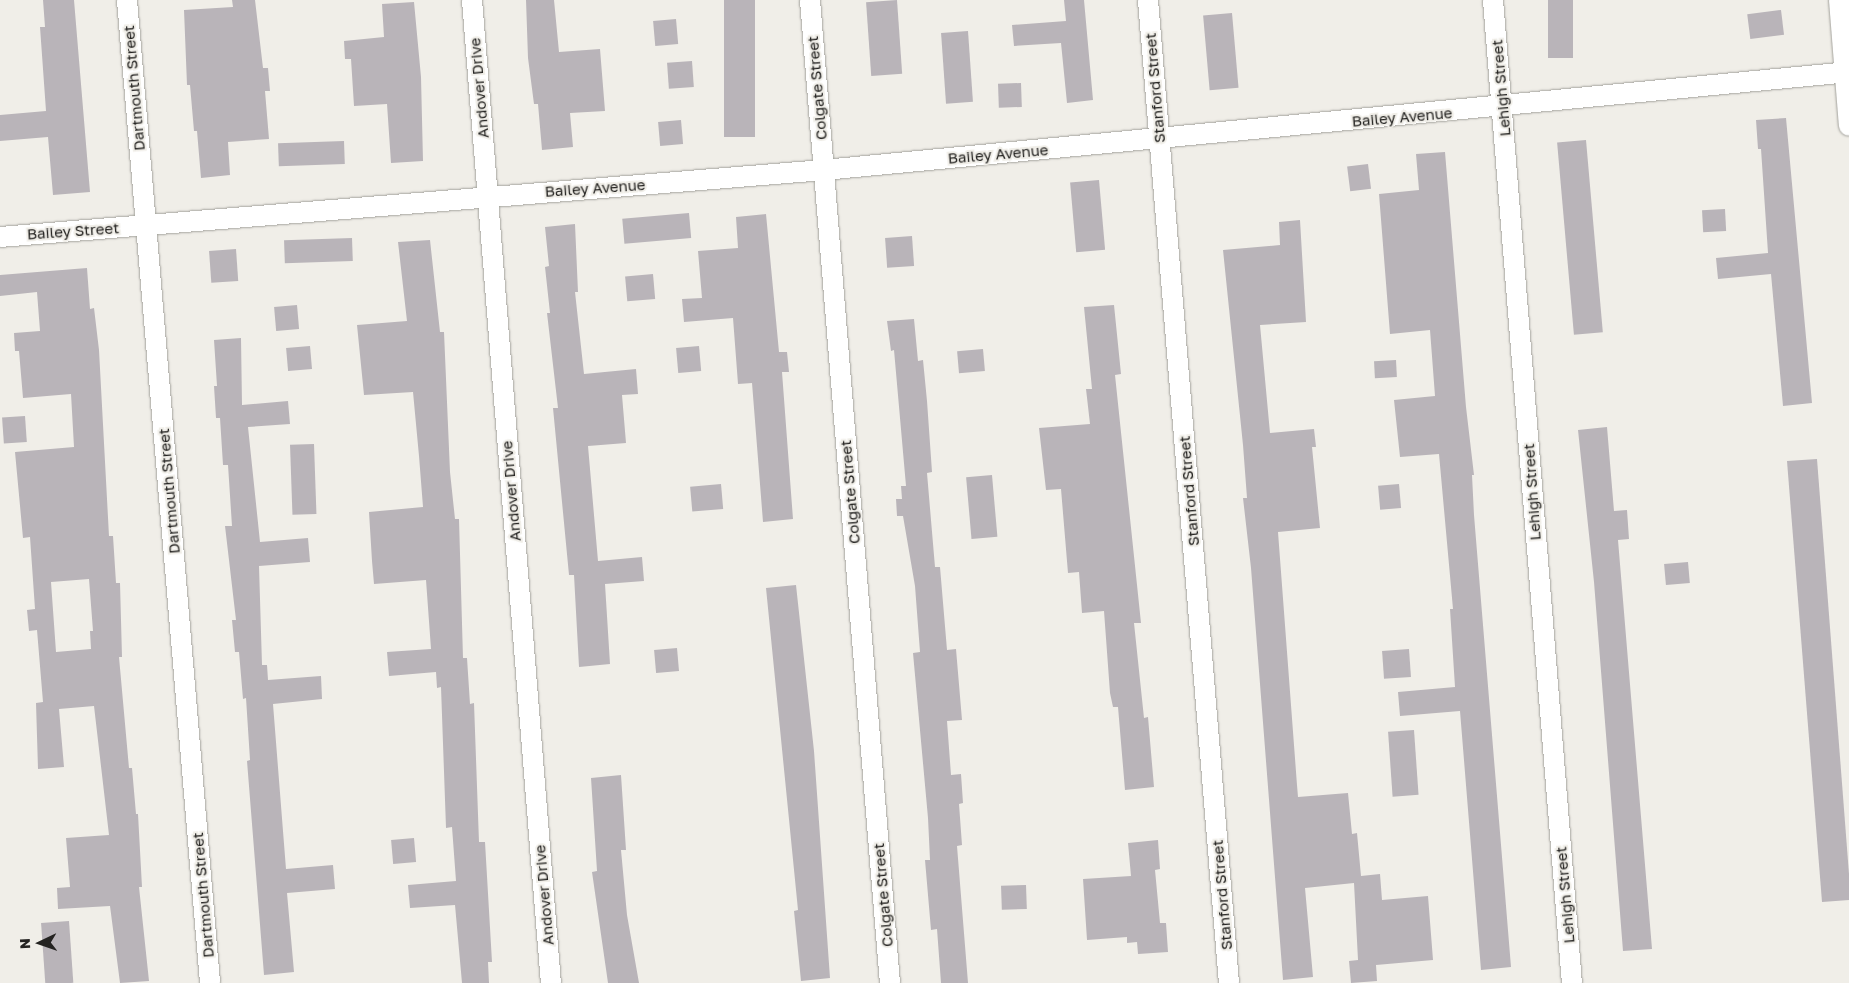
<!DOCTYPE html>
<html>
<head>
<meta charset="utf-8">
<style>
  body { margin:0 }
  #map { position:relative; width:1849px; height:983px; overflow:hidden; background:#f0eee8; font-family:"Golos Text",sans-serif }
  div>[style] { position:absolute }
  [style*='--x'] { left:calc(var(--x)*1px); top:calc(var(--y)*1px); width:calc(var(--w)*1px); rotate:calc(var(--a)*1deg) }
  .building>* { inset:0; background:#b9b4b9; transform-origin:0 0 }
  .roads { filter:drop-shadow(0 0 1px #a2a19b) drop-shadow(0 0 1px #a2a19b) }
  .minor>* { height:20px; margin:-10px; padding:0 10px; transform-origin:10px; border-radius:10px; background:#fff }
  span { translate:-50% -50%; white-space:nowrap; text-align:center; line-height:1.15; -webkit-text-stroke:4px #f0eee8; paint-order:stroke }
  .street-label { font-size:15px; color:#242321 }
  .north { position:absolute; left:15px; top:918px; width:50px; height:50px; -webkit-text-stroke:4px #f0eee8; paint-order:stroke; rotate:267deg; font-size:14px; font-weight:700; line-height:20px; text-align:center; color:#242321 }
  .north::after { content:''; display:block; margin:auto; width:18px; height:22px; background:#242321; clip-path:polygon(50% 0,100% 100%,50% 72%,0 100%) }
</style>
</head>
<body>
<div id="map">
  <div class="building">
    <i style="clip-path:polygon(43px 0,74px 0,90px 192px,53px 195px,48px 137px,0 141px,0 115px,46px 111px,40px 27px,45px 27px)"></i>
    <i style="clip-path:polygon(232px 0,255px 0,263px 68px,268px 68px,270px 91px,265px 91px,269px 139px,228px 142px,230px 175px,201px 178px,197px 131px,194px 131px,190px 85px,187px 85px,184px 10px,233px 7px)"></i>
    <i style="clip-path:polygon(526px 0,554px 0,559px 52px,600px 49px,605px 111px,570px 113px,573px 147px,542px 150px,538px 104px,534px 104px,528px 58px)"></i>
    <i style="left:724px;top:0;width:31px;height:137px"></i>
    <i style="left:897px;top:0;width:74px;height:31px;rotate:86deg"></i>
    <i style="clip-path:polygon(1064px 0,1084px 0,1093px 100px,1067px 103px,1061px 43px,1014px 46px,1012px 25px,1066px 21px)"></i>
    <i style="left:1548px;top:0;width:25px;height:58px"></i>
    <i style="clip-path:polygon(414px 2px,421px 77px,423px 161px,391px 163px,387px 104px,354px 106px,351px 59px,345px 59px,344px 41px,384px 37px,382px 4px)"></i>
    <i style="left:1781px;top:10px;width:25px;height:34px;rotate:83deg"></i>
    <i style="left:1232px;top:13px;width:75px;height:29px;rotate:85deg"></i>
    <i style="left:676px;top:19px;width:25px;height:23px;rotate:85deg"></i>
    <i style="left:968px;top:31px;width:71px;height:27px;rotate:86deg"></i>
    <i style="left:692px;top:61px;width:26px;height:25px;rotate:86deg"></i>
    <i style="left:1021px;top:83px;width:24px;height:23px;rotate:88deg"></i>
    <i style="clip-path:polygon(1786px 118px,1812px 403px,1783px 406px,1771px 274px,1718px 279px,1716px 258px,1768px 253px,1761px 149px,1758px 149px,1756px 120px)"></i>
    <i style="left:681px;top:120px;width:24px;height:23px;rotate:85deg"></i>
    <i style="left:1586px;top:140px;width:193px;height:29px;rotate:85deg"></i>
    <i style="left:344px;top:141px;width:23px;height:66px;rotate:88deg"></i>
    <i style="clip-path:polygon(1445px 152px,1466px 407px,1474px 475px,1472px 475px,1474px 515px,1511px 967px,1481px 970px,1460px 711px,1400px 716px,1398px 692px,1455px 687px,1450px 609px,1453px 609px,1439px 454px,1400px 457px,1394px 400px,1435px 396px,1430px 330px,1390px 334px,1379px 194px,1419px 190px,1416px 154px)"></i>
    <i style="left:1368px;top:164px;width:25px;height:21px;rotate:83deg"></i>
    <i style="left:1099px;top:180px;width:70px;height:29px;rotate:85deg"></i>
    <i style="left:1725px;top:209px;width:22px;height:23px;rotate:87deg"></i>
    <i style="left:689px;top:213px;width:25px;height:67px;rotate:85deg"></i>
    <i style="clip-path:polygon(766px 214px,779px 352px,787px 352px,789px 372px,782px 372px,793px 519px,763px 522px,752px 383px,738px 384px,733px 318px,684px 322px,682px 299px,702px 298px,698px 251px,738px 248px,736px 217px)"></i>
    <i style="clip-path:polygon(1300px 220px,1306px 322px,1260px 325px,1270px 433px,1314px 429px,1316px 447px,1312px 447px,1320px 528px,1278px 532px,1297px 785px,1298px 797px,1348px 793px,1352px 834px,1357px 833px,1361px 876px,1380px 874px,1382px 900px,1428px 896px,1433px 960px,1376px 965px,1377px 981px,1351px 983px,1349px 961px,1358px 960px,1354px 883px,1305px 888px,1313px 977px,1283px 980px,1251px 568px,1243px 498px,1247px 498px,1243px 445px,1223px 250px,1280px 245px,1279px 222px)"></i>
    <i style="clip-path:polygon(575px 224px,578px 292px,575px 292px,584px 374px,636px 369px,638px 394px,622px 395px,626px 443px,588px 446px,598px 561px,642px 557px,644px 581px,605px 584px,610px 664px,579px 667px,574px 575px,569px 575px,553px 408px,558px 408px,547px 313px,550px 313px,545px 267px,549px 266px,545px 227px)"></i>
    <i style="left:912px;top:236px;width:30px;height:27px;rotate:86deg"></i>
    <i style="left:352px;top:238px;width:23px;height:68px;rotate:88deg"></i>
    <i style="clip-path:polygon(430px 240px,440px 332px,444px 332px,450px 472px,455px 519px,459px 519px,463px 658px,467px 658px,470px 704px,474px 703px,479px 842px,485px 842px,492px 962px,488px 962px,489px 983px,462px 983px,455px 905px,410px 908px,408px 885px,456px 881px,452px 827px,446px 828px,441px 687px,437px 688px,436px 672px,389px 676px,387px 652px,431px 649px,426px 580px,374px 584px,372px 561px,369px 512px,423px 507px,419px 456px,413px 392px,364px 395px,357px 325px,407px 321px,398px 242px)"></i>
    <i style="left:236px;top:249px;width:32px;height:27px;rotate:86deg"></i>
    <i style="clip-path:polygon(evenodd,87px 268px,90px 309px,94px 308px,99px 350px,109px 536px,113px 536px,116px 583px,120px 583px,122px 657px,119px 657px,129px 768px,132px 768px,136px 814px,138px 814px,142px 887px,139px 887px,149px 981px,120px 983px,110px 906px,58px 909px,57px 888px,70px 887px,66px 838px,109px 835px,94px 706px,59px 709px,64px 767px,38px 769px,36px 703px,43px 702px,37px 630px,29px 631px,27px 610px,35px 609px,30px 537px,23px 538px,15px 452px,74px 447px,71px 394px,23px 398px,19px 351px,15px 351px,14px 333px,40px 331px,37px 292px,0 296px,0 275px,87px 268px,89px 579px,93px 631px,90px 631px,91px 649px,56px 652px,51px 582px,89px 579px)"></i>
    <i style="left:653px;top:274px;width:25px;height:28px;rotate:85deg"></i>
    <i style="left:297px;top:305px;width:24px;height:23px;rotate:85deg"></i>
    <i style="clip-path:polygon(1114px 305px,1121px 374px,1115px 375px,1141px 623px,1134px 623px,1144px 718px,1148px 717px,1154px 787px,1125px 790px,1118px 707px,1113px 707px,1110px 693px,1104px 611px,1082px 613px,1079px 572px,1068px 573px,1061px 489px,1046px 490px,1039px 428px,1090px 424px,1086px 389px,1092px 389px,1084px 307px)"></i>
    <i style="clip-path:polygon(914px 319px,918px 361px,923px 360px,927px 401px,932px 472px,927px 473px,935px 567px,940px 567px,947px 650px,956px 649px,962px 720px,947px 721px,951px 775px,961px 774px,963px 803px,959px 804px,962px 845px,957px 846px,968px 983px,941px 983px,937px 929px,931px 930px,925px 860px,930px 860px,928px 818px,913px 653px,920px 652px,915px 586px,903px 516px,897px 516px,896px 499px,902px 499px,901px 486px,906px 486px,894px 350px,891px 351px,887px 321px)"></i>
    <i style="clip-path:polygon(241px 338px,242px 405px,288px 401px,290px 424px,248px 427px,260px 542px,308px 538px,310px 562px,259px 566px,262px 665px,267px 665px,268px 680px,321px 676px,322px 699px,273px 704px,286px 869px,333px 865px,335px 889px,287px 893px,294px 972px,264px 975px,247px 761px,250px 760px,246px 698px,243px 699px,239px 652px,235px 652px,232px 620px,236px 620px,225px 526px,232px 526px,228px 465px,223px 465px,220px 418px,216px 418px,214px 386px,217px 386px,214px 340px)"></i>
    <i style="left:310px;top:346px;width:23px;height:24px;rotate:85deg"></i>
    <i style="left:699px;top:346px;width:25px;height:23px;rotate:85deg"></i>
    <i style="left:983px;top:349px;width:22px;height:26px;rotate:85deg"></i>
    <i style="left:1396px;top:360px;width:17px;height:22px;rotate:87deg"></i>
    <i style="left:25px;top:416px;width:26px;height:23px;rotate:86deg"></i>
    <i style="clip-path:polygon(1607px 427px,1614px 511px,1627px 510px,1629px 539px,1618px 540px,1652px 949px,1623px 951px,1594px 582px,1578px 430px)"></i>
    <i style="left:314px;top:444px;width:70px;height:24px;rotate:88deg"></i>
    <i style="clip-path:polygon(1817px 459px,1849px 874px,1849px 900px,1822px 902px,1787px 461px)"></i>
    <i style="left:992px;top:475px;width:62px;height:26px;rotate:85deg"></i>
    <i style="left:721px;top:484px;width:25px;height:31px;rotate:85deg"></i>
    <i style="left:1399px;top:484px;width:24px;height:21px;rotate:85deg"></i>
    <i style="left:1688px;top:562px;width:21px;height:24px;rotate:85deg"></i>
    <i style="clip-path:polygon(796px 585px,814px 751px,830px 978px,801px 981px,794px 911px,798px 910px,766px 588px)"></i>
    <i style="left:677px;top:648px;width:23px;height:23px;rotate:85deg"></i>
    <i style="left:1409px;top:649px;width:28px;height:27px;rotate:86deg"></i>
    <i style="left:1414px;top:730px;width:65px;height:26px;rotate:86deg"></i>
    <i style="clip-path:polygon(621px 775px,626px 850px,621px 850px,627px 915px,639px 983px,608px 983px,592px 872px,597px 871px,591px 778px)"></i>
    <i style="left:414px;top:838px;width:24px;height:23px;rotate:85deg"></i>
    <i style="clip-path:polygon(1158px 840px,1160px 869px,1155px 870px,1160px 923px,1166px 923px,1168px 952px,1138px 954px,1137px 942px,1127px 943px,1127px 937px,1087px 940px,1083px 879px,1131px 876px,1128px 843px)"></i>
    <i style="left:1026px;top:885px;width:24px;height:25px;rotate:88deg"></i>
    <i style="left:69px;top:921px;width:62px;height:28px;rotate:86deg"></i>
  </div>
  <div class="roads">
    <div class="minor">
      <i style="--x:127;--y:0;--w:986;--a:85.17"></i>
      <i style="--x:472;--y:0;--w:986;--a:85.41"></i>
      <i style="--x:810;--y:0;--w:986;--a:85.35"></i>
      <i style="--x:1148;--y:0;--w:986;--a:85.29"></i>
      <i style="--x:1493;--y:0;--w:986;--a:85.41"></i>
      <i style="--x:1839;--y:0;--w:126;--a:85.5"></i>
      <i style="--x:0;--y:237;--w:827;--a:-4.65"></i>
      <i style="--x:824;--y:170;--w:1030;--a:-5.46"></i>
    </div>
  </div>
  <div class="street-label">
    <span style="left:134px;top:88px;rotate:-95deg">Dartmouth Street</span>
    <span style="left:479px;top:88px;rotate:-95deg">Andover Drive</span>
    <span style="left:817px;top:88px;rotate:-95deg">Colgate Street</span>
    <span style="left:1155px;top:88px;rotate:-95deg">Stanford Street</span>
    <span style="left:1501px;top:88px;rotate:-95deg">Lehigh Street</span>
    <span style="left:1402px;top:117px;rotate:-5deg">Bailey Avenue</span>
    <span style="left:998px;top:154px;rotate:-5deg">Bailey Avenue</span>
    <span style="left:595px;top:188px;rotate:-4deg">Bailey Avenue</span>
    <span style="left:73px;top:231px;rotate:-4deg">Bailey Street</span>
    <span style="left:169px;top:491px;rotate:-95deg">Dartmouth Street</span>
    <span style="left:511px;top:491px;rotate:-95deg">Andover Drive</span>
    <span style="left:1189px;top:491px;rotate:-95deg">Stanford Street</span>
    <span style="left:850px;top:492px;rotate:-95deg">Colgate Street</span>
    <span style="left:1532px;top:492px;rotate:-94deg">Lehigh Street</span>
    <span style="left:203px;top:895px;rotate:-95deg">Dartmouth Street</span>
    <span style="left:544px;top:895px;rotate:-95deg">Andover Drive</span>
    <span style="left:883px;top:895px;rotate:-95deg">Colgate Street</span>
    <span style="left:1222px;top:895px;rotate:-95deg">Stanford Street</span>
    <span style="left:1565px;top:895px;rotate:-95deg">Lehigh Street</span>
  </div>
  <div class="north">N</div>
</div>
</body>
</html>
